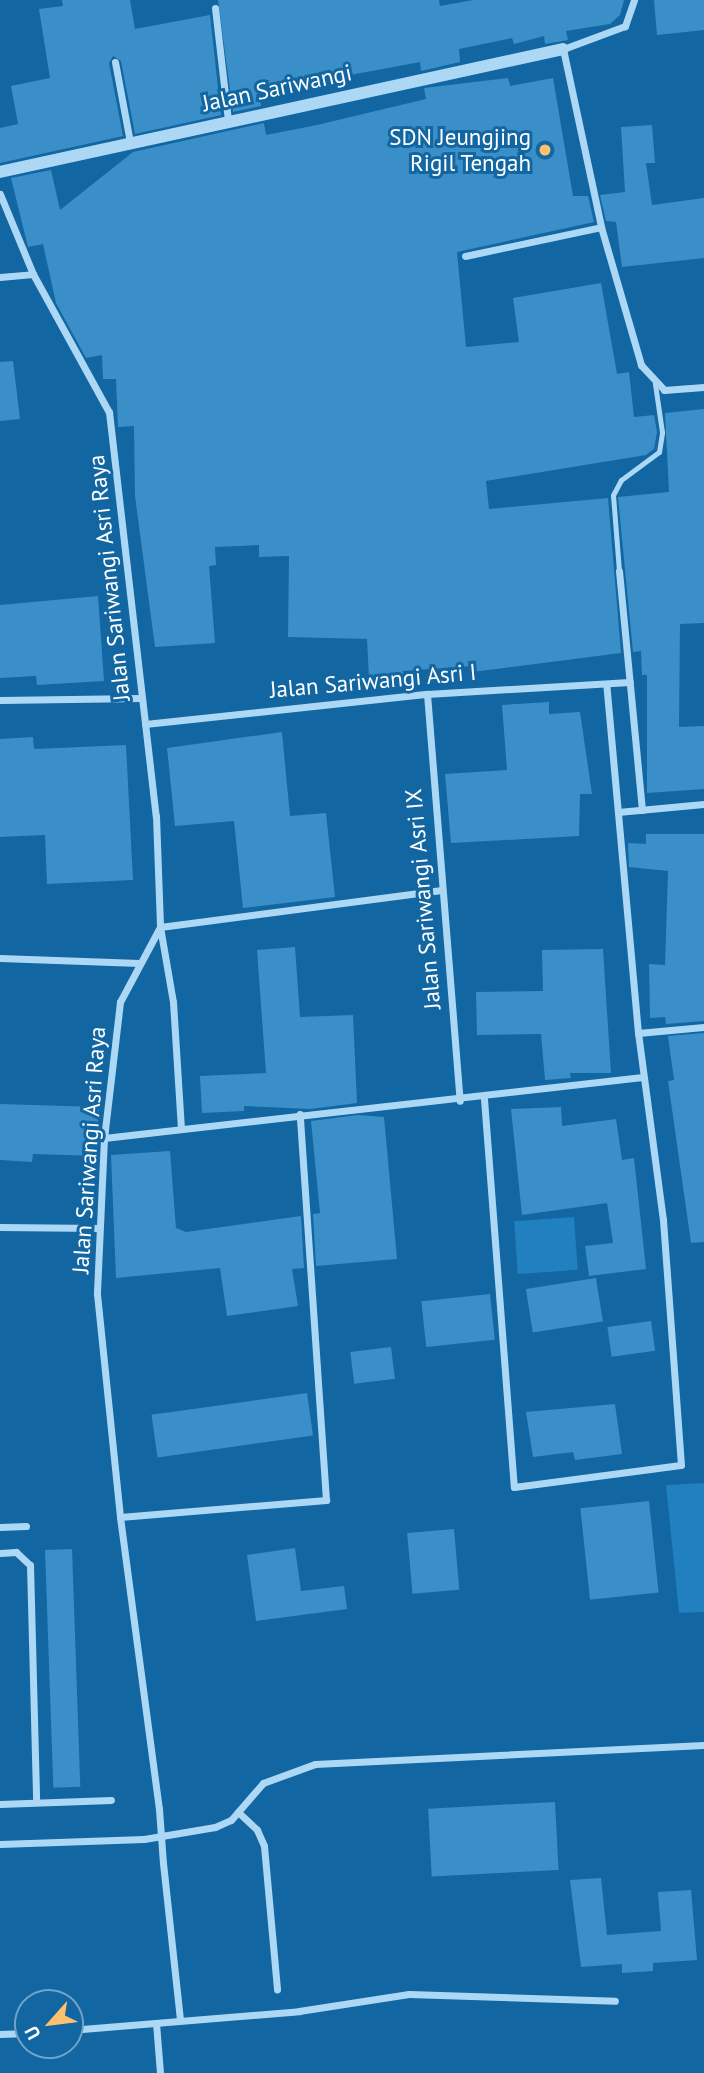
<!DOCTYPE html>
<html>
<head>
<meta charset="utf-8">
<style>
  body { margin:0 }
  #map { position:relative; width:704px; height:2073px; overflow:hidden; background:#1266a2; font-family:"PT Sans",sans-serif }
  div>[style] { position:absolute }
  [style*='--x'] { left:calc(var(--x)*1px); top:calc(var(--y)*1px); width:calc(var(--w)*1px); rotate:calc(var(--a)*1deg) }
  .green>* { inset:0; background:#2180c0; transform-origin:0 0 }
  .building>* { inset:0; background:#3b8fc8; transform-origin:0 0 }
  .service>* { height:5px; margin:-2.5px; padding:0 2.5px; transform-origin:2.5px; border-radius:2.5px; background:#acd8f5 }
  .minor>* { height:7px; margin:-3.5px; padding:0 3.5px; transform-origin:3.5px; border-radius:3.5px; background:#acd8f5 }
  .tertiary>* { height:12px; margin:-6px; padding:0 6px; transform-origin:6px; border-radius:6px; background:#acd8f5 }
  .minor-bridge>* { height:7px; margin:-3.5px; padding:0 3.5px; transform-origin:3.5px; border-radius:3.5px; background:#acd8f5 }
  .dots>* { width:19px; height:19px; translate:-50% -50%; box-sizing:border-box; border:4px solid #1266a2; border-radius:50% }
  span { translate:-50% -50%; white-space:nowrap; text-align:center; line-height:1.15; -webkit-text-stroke:6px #1266a2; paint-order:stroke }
  .street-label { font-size:23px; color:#fff }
  .poi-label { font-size:23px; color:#fff }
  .right { translate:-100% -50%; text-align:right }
  .north { position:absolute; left:14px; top:1989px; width:70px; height:70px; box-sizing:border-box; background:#1266a2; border:2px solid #71a3c7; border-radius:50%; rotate:242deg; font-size:19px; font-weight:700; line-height:28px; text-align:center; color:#fff }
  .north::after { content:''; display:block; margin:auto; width:24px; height:32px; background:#ffc170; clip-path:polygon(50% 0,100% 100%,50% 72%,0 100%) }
</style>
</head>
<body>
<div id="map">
  <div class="green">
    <i style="left:574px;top:1217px;width:53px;height:60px;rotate:86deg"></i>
    <i style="clip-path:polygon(704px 1483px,704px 1612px,679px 1613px,666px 1485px)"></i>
  </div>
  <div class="building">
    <i style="clip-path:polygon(62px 0,130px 0,135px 29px,210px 15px,221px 115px,135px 134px,121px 61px,113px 56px,109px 63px,123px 136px,0 163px,0 128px,18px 124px,11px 86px,50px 78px,39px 9px,63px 6px)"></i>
    <i style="clip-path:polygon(218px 0,439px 0,440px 6px,473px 0,624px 0,620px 15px,610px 24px,566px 31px,568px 40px,545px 44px,544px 36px,514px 44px,512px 38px,459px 49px,460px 62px,421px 71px,420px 62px,259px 92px,261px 106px,233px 112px)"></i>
    <i style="clip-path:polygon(654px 0,704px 0,704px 30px,657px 35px)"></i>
    <i style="clip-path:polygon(508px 78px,510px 86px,553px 78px,573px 196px,588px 196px,594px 222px,457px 252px,466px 347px,519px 342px,513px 298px,601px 283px,617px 374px,629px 372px,634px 417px,654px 415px,657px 432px,654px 449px,646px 455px,486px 481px,489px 509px,608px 498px,621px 653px,472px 672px,471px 666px,403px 671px,404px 677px,369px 679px,367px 639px,288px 637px,289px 556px,259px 557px,259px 545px,215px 547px,216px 565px,209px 566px,215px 643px,155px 647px,135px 496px,134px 426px,118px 427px,116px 379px,103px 379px,102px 355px,86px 358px,56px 303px,43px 244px,28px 247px,11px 178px,51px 170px,60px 210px,133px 152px,264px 123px,266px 135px,317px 125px,426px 99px,424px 88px)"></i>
    <i style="clip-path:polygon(652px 125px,655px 163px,646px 163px,652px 205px,704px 198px,704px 258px,622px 267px,616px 222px,606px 221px,600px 195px,625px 192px,621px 127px)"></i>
    <i style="clip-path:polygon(13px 361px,20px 419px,0 421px,0 362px)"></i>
    <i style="clip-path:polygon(704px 409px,704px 623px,680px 624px,679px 727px,704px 726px,704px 789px,647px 793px,647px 675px,642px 675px,641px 651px,633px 652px,618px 497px,669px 492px,665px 413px)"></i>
    <i style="clip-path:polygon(98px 596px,104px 681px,37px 685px,36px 676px,0 678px,0 605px)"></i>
    <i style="clip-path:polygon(549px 702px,549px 714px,580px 712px,592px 794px,580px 794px,579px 836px,451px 843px,445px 774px,507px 770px,502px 705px)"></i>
    <i style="clip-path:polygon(282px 732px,290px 816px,326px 813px,335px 897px,243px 908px,234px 821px,175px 826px,167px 748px)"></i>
    <i style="clip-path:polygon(33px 737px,34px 749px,126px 745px,133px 880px,47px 884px,45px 835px,0 837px,0 739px)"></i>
    <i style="clip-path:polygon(646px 834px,704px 834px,704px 1021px,666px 1024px,665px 1017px,650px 1018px,649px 964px,665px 965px,668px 871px,629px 867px,628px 843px,646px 844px)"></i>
    <i style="clip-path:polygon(295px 947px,300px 1017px,353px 1015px,357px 1103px,310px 1109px,244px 1106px,244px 1111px,202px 1113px,200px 1076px,266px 1073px,257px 950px)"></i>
    <i style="clip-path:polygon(603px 949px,611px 1073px,570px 1073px,571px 1078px,545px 1080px,541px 1034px,477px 1035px,476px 992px,543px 991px,542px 950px)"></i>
    <i style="clip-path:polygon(704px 1033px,704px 1242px,691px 1243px,668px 1081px,674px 1080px,668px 1036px)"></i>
    <i style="clip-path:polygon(0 1104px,99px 1107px,97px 1156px,33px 1154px,32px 1162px,0 1160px)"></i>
    <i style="clip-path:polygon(561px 1107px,562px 1126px,616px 1119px,622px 1160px,634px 1158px,646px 1269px,589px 1276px,585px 1246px,613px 1243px,607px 1203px,522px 1215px,511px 1109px)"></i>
    <i style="clip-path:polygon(358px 1115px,384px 1117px,397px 1259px,316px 1266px,313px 1214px,320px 1213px,311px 1121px)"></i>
    <i style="clip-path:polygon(170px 1151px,176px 1228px,186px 1232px,301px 1216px,304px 1268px,292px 1269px,298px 1306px,227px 1316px,220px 1268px,116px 1278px,111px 1155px)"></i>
    <i style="left:596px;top:1278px;width:44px;height:71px;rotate:81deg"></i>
    <i style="left:490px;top:1294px;width:46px;height:69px;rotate:84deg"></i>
    <i style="left:651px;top:1321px;width:30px;height:44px;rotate:82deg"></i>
    <i style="left:391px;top:1347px;width:32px;height:41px;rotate:83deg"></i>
    <i style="left:307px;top:1393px;width:43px;height:157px;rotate:82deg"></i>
    <i style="clip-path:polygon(615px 1404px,622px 1454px,575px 1460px,573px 1452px,533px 1457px,526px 1412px)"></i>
    <i style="left:649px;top:1501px;width:92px;height:69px;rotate:84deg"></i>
    <i style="left:454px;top:1529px;width:61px;height:47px;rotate:85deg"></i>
    <i style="clip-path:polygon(295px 1548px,301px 1591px,344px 1586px,347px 1609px,256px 1621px,247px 1555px)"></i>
    <i style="left:72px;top:1549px;width:238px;height:27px;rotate:88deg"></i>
    <i style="left:555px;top:1802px;width:68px;height:127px;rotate:87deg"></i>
    <i style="clip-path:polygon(601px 1878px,607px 1935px,661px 1931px,658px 1892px,691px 1890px,697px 1960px,653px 1963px,653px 1971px,622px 1973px,622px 1964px,581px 1967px,570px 1880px)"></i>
  </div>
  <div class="service">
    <i style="--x:619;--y:571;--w:76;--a:-94.5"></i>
    <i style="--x:613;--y:495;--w:17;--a:-62"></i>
    <i style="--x:621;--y:480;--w:47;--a:-36.4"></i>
    <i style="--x:659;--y:452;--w:20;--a:-81"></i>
    <i style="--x:662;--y:432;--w:49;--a:-98.3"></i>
  </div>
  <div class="minor">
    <i style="--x:634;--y:0;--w:28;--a:109"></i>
    <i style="--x:625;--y:26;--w:66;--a:159.6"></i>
    <i style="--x:563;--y:49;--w:182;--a:77.9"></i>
    <i style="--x:601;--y:227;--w:144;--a:73.8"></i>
    <i style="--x:641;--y:365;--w:34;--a:47"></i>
    <i style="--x:664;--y:390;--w:40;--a:-4.3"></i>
    <i style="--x:215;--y:8;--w:113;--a:83.4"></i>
    <i style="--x:115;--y:62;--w:81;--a:79.4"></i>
    <i style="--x:0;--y:194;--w:87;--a:67.6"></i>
    <i style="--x:33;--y:274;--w:158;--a:61.2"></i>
    <i style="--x:109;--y:412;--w:407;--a:83.4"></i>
    <i style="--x:156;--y:816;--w:111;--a:87.9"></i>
    <i style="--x:160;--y:927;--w:85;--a:118.1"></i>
    <i style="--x:120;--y:1002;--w:137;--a:96.7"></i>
    <i style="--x:104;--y:1138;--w:156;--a:92.6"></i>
    <i style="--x:97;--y:1294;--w:224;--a:84.1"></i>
    <i style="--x:120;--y:1517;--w:295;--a:82.4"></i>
    <i style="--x:465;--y:256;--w:139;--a:-12"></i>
    <i style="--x:0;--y:277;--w:33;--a:-5"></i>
    <i style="--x:619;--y:571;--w:240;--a:84.5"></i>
    <i style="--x:427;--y:694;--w:408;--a:85.4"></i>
    <i style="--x:0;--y:700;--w:141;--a:-0.8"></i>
    <i style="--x:145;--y:724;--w:284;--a:-6.1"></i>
    <i style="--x:427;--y:694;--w:203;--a:-3.4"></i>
    <i style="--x:618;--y:812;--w:86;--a:-5.3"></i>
    <i style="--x:0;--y:958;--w:139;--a:2.1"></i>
    <i style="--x:638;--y:1033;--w:66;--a:-5.2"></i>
    <i style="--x:484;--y:1099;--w:389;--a:85.6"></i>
    <i style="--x:514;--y:1487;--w:168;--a:-7.5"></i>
    <i style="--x:681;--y:1465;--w:246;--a:-94.2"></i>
    <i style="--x:663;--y:1220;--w:189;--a:-97.6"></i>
    <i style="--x:638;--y:1033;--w:350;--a:-95.2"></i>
    <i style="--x:181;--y:1129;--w:127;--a:-93.6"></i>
    <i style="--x:173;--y:1002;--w:76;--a:-99.8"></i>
    <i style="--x:160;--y:927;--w:282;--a:-7.5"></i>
    <i style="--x:104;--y:1138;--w:542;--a:-6.46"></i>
    <i style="--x:0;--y:1227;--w:99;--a:0.6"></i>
    <i style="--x:120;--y:1517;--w:207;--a:-4.7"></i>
    <i style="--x:326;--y:1500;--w:387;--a:-93.9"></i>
    <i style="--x:0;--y:1527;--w:26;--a:-2"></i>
    <i style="--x:0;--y:1553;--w:16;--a:-4"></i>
    <i style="--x:16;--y:1552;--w:19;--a:43"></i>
    <i style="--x:30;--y:1565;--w:237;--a:88.5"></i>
    <i style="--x:0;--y:1804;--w:111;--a:-2.1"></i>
    <i style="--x:238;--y:1812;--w:26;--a:43"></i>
    <i style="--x:257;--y:1830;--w:17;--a:66"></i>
    <i style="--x:264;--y:1846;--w:144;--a:84.8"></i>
    <i style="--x:0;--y:1844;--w:144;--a:-2"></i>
    <i style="--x:144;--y:1839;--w:72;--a:-9.6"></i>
    <i style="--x:215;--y:1827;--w:17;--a:-24"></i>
    <i style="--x:231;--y:1820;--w:49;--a:-49.1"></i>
    <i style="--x:263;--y:1783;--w:55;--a:-20.1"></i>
    <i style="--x:315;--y:1764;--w:389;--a:-2.8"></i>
    <i style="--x:163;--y:1863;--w:158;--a:83.8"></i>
    <i style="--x:156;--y:2023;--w:50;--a:85.4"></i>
    <i style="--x:70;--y:2030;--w:230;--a:-4.7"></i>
    <i style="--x:299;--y:2011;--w:111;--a:-8.8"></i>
    <i style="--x:409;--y:1994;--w:206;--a:1.9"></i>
    <i style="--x:0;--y:2034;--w:28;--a:-2"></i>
  </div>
  <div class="tertiary">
    <i style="--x:0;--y:172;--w:576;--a:-12.32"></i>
  </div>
  <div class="minor-bridge">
    <i style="--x:159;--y:1809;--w:54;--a:85.8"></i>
  </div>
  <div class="dots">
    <i style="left:545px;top:150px;background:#ffc170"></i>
  </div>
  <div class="street-label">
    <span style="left:277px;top:88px;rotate:-12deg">Jalan Sariwangi</span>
    <span style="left:109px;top:578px;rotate:-96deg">Jalan Sariwangi Asri Raya</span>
    <span style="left:373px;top:681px;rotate:-5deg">Jalan Sariwangi Asri I</span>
    <span style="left:423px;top:899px;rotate:-95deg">Jalan Sariwangi Asri IX</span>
    <span style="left:89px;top:1150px;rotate:-86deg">Jalan Sariwangi Asri Raya</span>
  </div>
  <div class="poi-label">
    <span class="right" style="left:531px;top:150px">SDN Jeungjing<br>Rigil Tengah</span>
  </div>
  <div class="north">U</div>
</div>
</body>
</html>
